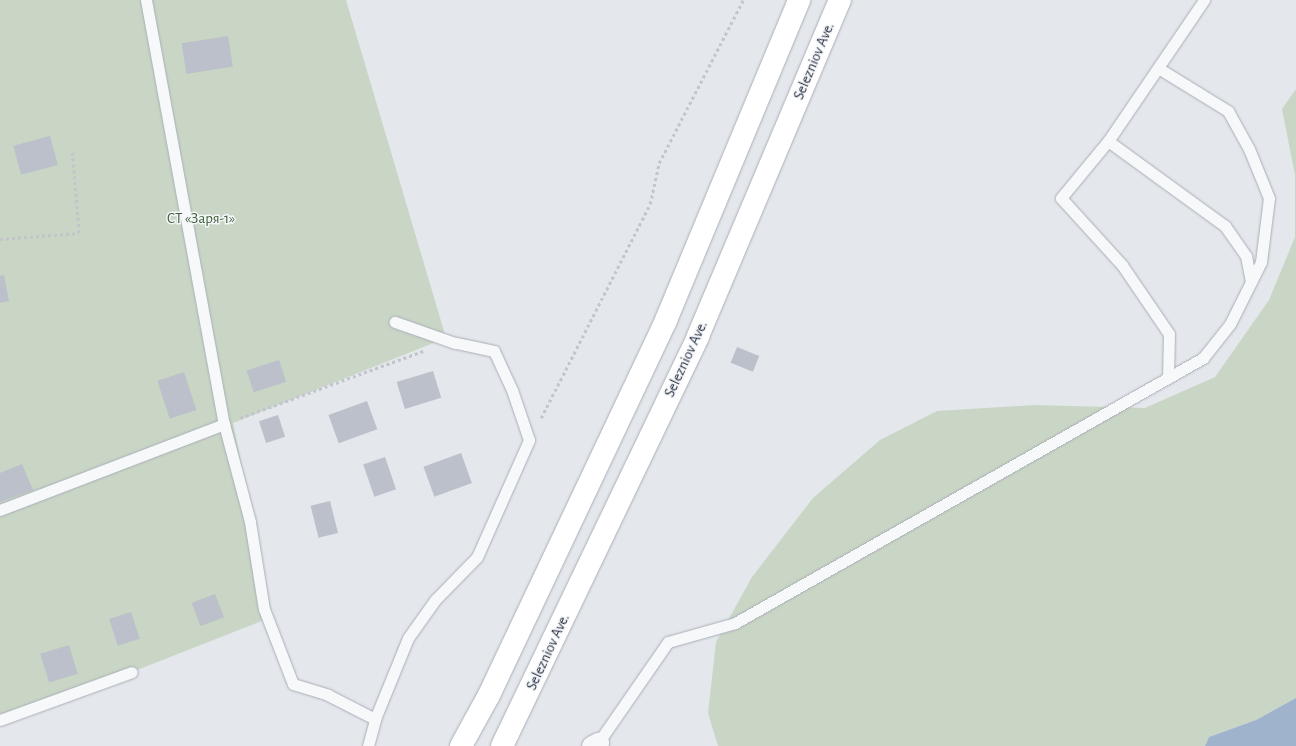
<!DOCTYPE html>
<html>
<head>
<meta charset="utf-8">
<style>
  body { margin:0 }
  #map { position:relative; width:1296px; height:746px; overflow:hidden; background:#e4e7ec; font-family:"Alegreya Sans",sans-serif }
  div>[style] { position:absolute }
  [style*='--x'] { left:calc(var(--x)*1px); top:calc(var(--y)*1px); width:calc(var(--w)*1px); rotate:calc(var(--a)*1deg) }
  .green>* { inset:0; background:#c9d6c5 }
  .water>* { inset:0; background:#9fb4cc }
  .building>* { inset:0; background:#bbc0ca; transform-origin:0 0 }
  .path>* { height:2.5px; margin-top:-1.25px; transform-origin:0; background:repeating-linear-gradient(90deg,#c2c5cb 0 3px,transparent 0 6px) }
  .roads { filter:drop-shadow(0 0 1px #a9aeb7) drop-shadow(0 0 1px #a9aeb7) }
  .lane>* { height:11px; margin:-5.5px; padding:0 5.5px; transform-origin:5.5px; border-radius:5.5px; background:#f7f8fa }
  .street>* { height:21px; margin:-10.5px; padding:0 10.5px; transform-origin:10.5px; border-radius:10.5px; background:#f7f8fa }
  .primary>* { height:22px; margin:-11px; padding:0 11px; transform-origin:11px; border-radius:11px; background:#fff }
  span { translate:-50% -50%; white-space:nowrap; text-align:center; line-height:1.15; -webkit-text-stroke:3px #f4f6f9; paint-order:stroke }
  .street-label { font-size:15px; color:#2b3445 }
  .park-label { font-size:15px; color:#3f6138 }
</style>
</head>
<body>
<div id="map">
  <div class="green">
    <i style="clip-path:polygon(0 0,346px 0,446px 338px,233px 423px,272px 617px,132px 672px,0 717px)"></i>
    <i style="clip-path:polygon(1296px 89px,1296px 698px,1256px 720px,1209px 737px,1205px 746px,718px 746px,708px 713px,716px 642px,752px 577px,813px 498px,880px 440px,937px 411px,1035px 405px,1145px 408px,1215px 377px,1269px 300px,1295px 237px,1295px 175px,1282px 109px)"></i>
  </div>
  <div class="water">
    <i style="clip-path:polygon(1296px 698px,1296px 746px,1205px 746px,1209px 737px,1256px 720px)"></i>
  </div>
  <div class="building">
    <i style="left:228px;top:36px;width:31px;height:47px;rotate:81deg"></i>
    <i style="left:50px;top:136px;width:30px;height:38px;rotate:75deg"></i>
    <i style="clip-path:polygon(4px 275px,9px 301px,0 303px,0 276px)"></i>
    <i style="left:737px;top:347px;width:24px;height:17px;rotate:22deg"></i>
    <i style="left:279px;top:360px;width:23px;height:34px;rotate:72deg"></i>
    <i style="left:433px;top:371px;width:28px;height:38px;rotate:73deg"></i>
    <i style="left:184px;top:372px;width:40px;height:28px;rotate:72deg"></i>
    <i style="left:367px;top:401px;width:30px;height:41px;rotate:70deg"></i>
    <i style="left:278px;top:415px;width:23px;height:20px;rotate:72deg"></i>
    <i style="left:461px;top:453px;width:32px;height:40px;rotate:70deg"></i>
    <i style="left:385px;top:457px;width:34px;height:23px;rotate:71deg"></i>
    <i style="clip-path:polygon(22px 464px,33px 490px,0 502px,0 473px)"></i>
    <i style="left:330px;top:501px;width:33px;height:20px;rotate:76deg"></i>
    <i style="left:215px;top:594px;width:25px;height:25px;rotate:69deg"></i>
    <i style="left:131px;top:612px;width:28px;height:23px;rotate:72deg"></i>
    <i style="left:69px;top:645px;width:30px;height:30px;rotate:73deg"></i>
  </div>
  <div class="path">
    <i style="--x:0;--y:239;--w:79;--a:-4.3"></i>
    <i style="--x:79;--y:233;--w:81;--a:-94.9"></i>
    <i style="--x:240;--y:418;--w:195;--a:-20.1"></i>
    <i style="--x:541;--y:418;--w:240;--a:-63"></i>
    <i style="--x:650;--y:204;--w:42;--a:-77.6"></i>
    <i style="--x:659;--y:163;--w:183;--a:-62.7"></i>
  </div>
  <div class="roads">
    <div class="lane">
      <i style="--x:146;--y:0;--w:431;--a:79.6"></i>
      <i style="--x:224;--y:424;--w:101;--a:75.1"></i>
      <i style="--x:250;--y:522;--w:88;--a:80.9"></i>
      <i style="--x:264;--y:609;--w:80;--a:68.9"></i>
      <i style="--x:293;--y:684;--w:37;--a:17"></i>
      <i style="--x:328;--y:695;--w:53;--a:27.1"></i>
      <i style="--x:1204;--y:0;--w:171;--a:124.2"></i>
      <i style="--x:1108;--y:141;--w:145;--a:36"></i>
      <i style="--x:1225;--y:226;--w:37;--a:55"></i>
      <i style="--x:1246;--y:256;--w:26;--a:79"></i>
      <i style="--x:1108;--y:141;--w:74;--a:129.5"></i>
      <i style="--x:1061;--y:198;--w:91;--a:47.7"></i>
      <i style="--x:1122;--y:265;--w:83;--a:55.7"></i>
      <i style="--x:1169;--y:334;--w:44;--a:91.3"></i>
      <i style="--x:0;--y:510;--w:240;--a:-21"></i>
      <i style="--x:0;--y:720;--w:140;--a:-20"></i>
      <i style="--x:368;--y:746;--w:28;--a:-75"></i>
      <i style="--x:375;--y:719;--w:87;--a:-67.8"></i>
      <i style="--x:408;--y:638;--w:47;--a:-54.6"></i>
      <i style="--x:435;--y:600;--w:60;--a:-45.7"></i>
      <i style="--x:477;--y:557;--w:128;--a:-66"></i>
      <i style="--x:529;--y:440;--w:53;--a:-108.8"></i>
      <i style="--x:512;--y:390;--w:43;--a:-114.8"></i>
      <i style="--x:494;--y:351;--w:40;--a:-168"></i>
      <i style="--x:455;--y:343;--w:64;--a:-160.7"></i>
      <i style="--x:600;--y:746;--w:4;--a:-124"></i>
      <i style="--x:598;--y:743;--w:123;--a:-55.3"></i>
      <i style="--x:668;--y:642;--w:70;--a:-15.8"></i>
      <i style="--x:735;--y:623;--w:538;--a:-29.52"></i>
      <i style="--x:1203;--y:358;--w:43;--a:-51.5"></i>
      <i style="--x:1230;--y:324;--w:69;--a:-63.4"></i>
      <i style="--x:1261;--y:262;--w:64;--a:-82.9"></i>
      <i style="--x:1269;--y:198;--w:53;--a:-112.2"></i>
      <i style="--x:1249;--y:149;--w:43;--a:-118.9"></i>
      <i style="--x:1228;--y:111;--w:82;--a:-148.4"></i>
    </div>
    <div class="street">
      <i style="--x:592;--y:746;--w:7;--a:-27"></i>
    </div>
    <div class="primary">
      <i style="--x:461;--y:746;--w:58;--a:-61.2"></i>
      <i style="--x:489;--y:695;--w:415;--a:-64.7"></i>
      <i style="--x:666;--y:320;--w:347;--a:-67.4"></i>
      <i style="--x:502;--y:746;--w:454;--a:-64.4"></i>
      <i style="--x:698;--y:336;--w:365;--a:-67.1"></i>
    </div>
  </div>
  <div class="street-label">
    <span style="left:814px;top:61px;rotate:-67deg">Selezniov Ave.</span>
    <span style="left:686px;top:359px;rotate:-65deg">Selezniov Ave.</span>
    <span style="left:548px;top:652px;rotate:-65deg">Selezniov Ave.</span>
  </div>
  <div class="park-label">
    <span style="left:201px;top:219px">СТ «Заря-1»</span>
  </div>
</div>
</body>
</html>
